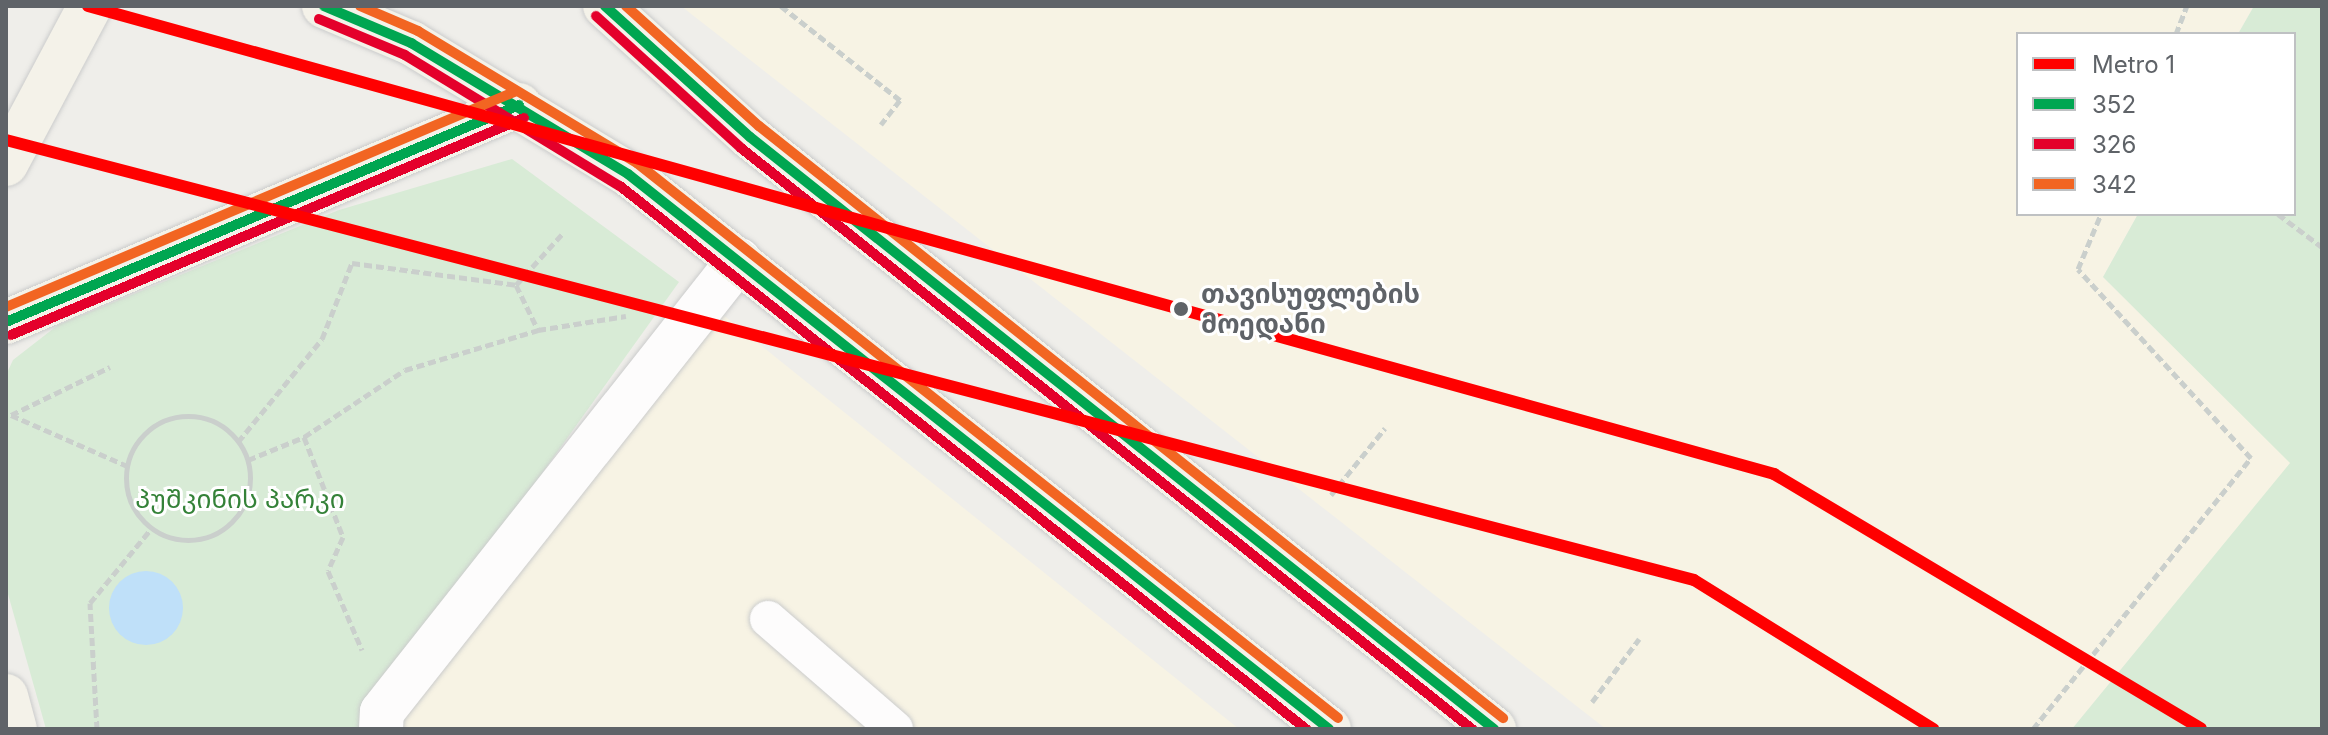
<!DOCTYPE html>
<html>
<head>
<meta charset="utf-8">
<style>
  body { margin:0 }
  #map { position:relative; width:2328px; height:735px; overflow:hidden; background:#efeeea; font-family:Inter,"Noto Sans Georgian",sans-serif }
  div>[style] { position:absolute }
  [style*='--x'] { left:calc(var(--x)*1px); top:calc(var(--y)*1px); width:calc(var(--w)*1px); rotate:calc(var(--a)*1deg) }
  .commercial>* { inset:0; background:#f7f3e4 }
  .green>* { inset:0; background:#d8ebd6 }
  .water>* { inset:0; background:#bfe0f9 }
  .round { border-radius:50% }
  .path>* { height:5px; margin-top:-2.5px; transform-origin:0; background:repeating-linear-gradient(90deg,#cacfcc 0 8px,transparent 0 12px) }
  .path>.ring { margin:-2.5px; padding:0; box-sizing:content-box; background:none; border:5px solid #cacfcc; border-radius:50% }
  .roads { filter:drop-shadow(0 0 2px #cbcccc) drop-shadow(0 0 2px #cbcccc) }
  .service>* { height:36px; margin:-18px; padding:0 18px; transform-origin:18px; border-radius:18px; background:#fdfcfc }
  .minor>* { height:44px; margin:-22px; padding:0 22px; transform-origin:22px; border-radius:22px; background:#fdfcfc }
  .primary>* { height:44px; margin:-22px; padding:0 22px; transform-origin:22px; border-radius:22px; background:#f4f2e9 }
  .bus-1>* { height:10px; margin:-5px; padding:0 5px; transform-origin:5px; border-radius:5px; background:#00a651 }
  .bus-2>* { height:10px; margin:-5px; padding:0 5px; transform-origin:5px; border-radius:5px; background:#e4002b }
  .bus-3>* { height:10px; margin:-5px; padding:0 5px; transform-origin:5px; border-radius:5px; background:#f26522 }
  .metro-1>* { height:12px; margin:-6px; padding:0 6px; transform-origin:6px; border-radius:6px; background:#f00 }
  .dots>* { width:22px; height:22px; translate:-50% -50%; box-sizing:border-box; border:4px solid #fff; border-radius:50% }
  span { translate:-50% -50%; white-space:nowrap; text-align:center; line-height:1.15; -webkit-text-stroke:6px #fff; paint-order:stroke }
  .stop-label { font-size:26px; color:#5f6368; font-weight:700 }
  .left { translate:0 -50%; text-align:left }
  .park-label { font-size:26px; color:#348238 }
  .frame { position:absolute; inset:0; border:8px solid #5f6368; pointer-events:none }
  .legend { position:absolute; left:2016px; top:32px; width:280px; height:184px; box-sizing:border-box; background:#fff; border:2px solid #bfc1c3; margin:0; padding:10px 14px; list-style:none; font-size:24px; color:#5f6368 }
  .legend li { display:flex; align-items:center; gap:16px; height:40px }
  .legend b { width:40px; border:2px solid #bfc1c3 }
</style>
</head>
<body>
<div id="map">
  <div class="commercial">
    <i style="clip-path:polygon(681px 6px,2254px 6px,2238px 34px,2018px 34px,2018px 214px,2138px 214px,2103px 277px,2291px 463px,2072px 729px,1606px 729px)"></i>
    <i style="clip-path:polygon(707px 302px,1239px 729px,397px 729px)"></i>
  </div>
  <div class="green">
    <i style="clip-path:polygon(2254px 6px,2322px 6px,2322px 729px,2072px 729px,2290px 463px,2103px 277px,2138px 214px,2294px 214px,2294px 34px,2238px 34px)"></i>
    <i style="clip-path:polygon(512px 159px,679px 282px,359px 729px,46px 729px,6px 587px,6px 375px,13px 360px,58px 325px,339px 210px)"></i>
  </div>
  <div class="water">
    <i class="round" style="left:109px;top:571px;width:74px;height:74px"></i>
  </div>
  <div class="path">
    <i style="--x:781;--y:6;--w:152;--a:38.3"></i>
    <i style="--x:900;--y:100;--w:31;--a:128"></i>
    <i style="--x:2176;--y:34;--w:30;--a:-69"></i>
    <i style="--x:2278;--y:214;--w:55;--a:36.9"></i>
    <i style="--x:516;--y:285;--w:50;--a:63.9"></i>
    <i style="--x:538;--y:330;--w:89;--a:-9"></i>
    <i style="--x:516;--y:285;--w:70;--a:-47.9"></i>
    <i style="--x:11;--y:415;--w:127;--a:23.7"></i>
    <i style="--x:11;--y:415;--w:110;--a:-25.9"></i>
    <i class="ring" style="left:126px;top:416px;width:119px;height:119px"></i>
    <i style="--x:304;--y:437;--w:107;--a:68.7"></i>
    <i style="--x:343;--y:537;--w:37;--a:114"></i>
    <i style="--x:328;--y:571;--w:86;--a:66.7"></i>
    <i style="--x:238;--y:442;--w:133;--a:-50.8"></i>
    <i style="--x:322;--y:339;--w:82;--a:-68.5"></i>
    <i style="--x:352;--y:263;--w:165;--a:7.6"></i>
    <i style="--x:248;--y:460;--w:61;--a:-22.3"></i>
    <i style="--x:304;--y:437;--w:121;--a:-33.6"></i>
    <i style="--x:405;--y:370;--w:139;--a:-16.7"></i>
    <i style="--x:1331;--y:495;--w:86;--a:-51.1"></i>
    <i style="--x:1592;--y:702;--w:79;--a:-53.3"></i>
    <i style="--x:97;--y:729;--w:126;--a:-93.2"></i>
    <i style="--x:90;--y:603;--w:96;--a:-50.5"></i>
    <i style="--x:2033;--y:729;--w:348;--a:-51.2"></i>
    <i style="--x:2251;--y:458;--w:256;--a:-132.5"></i>
    <i style="--x:2078;--y:269;--w:60;--a:-67.3"></i>
  </div>
  <div class="roads">
    <div class="service">
      <i style="--x:768;--y:619;--w:168;--a:40.9"></i>
    </div>
    <div class="minor">
      <i style="--x:381;--y:729;--w:17;--a:-87"></i>
      <i style="--x:382;--y:712;--w:576;--a:-51.7"></i>
    </div>
    <div class="primary">
      <i style="--x:324;--y:6;--w:95;--a:23"></i>
      <i style="--x:411;--y:43;--w:253;--a:31.1"></i>
      <i style="--x:628;--y:174;--w:894;--a:38.37"></i>
      <i style="--x:605;--y:6;--w:195;--a:42.1"></i>
      <i style="--x:750;--y:137;--w:951;--a:38.51"></i>
      <i style="--x:6;--y:164;--w:179;--a:-62"></i>
      <i style="--x:6;--y:322;--w:557;--a:-22.93"></i>
      <i style="--x:6;--y:696;--w:34;--a:75"></i>
    </div>
  </div>
  <div class="bus-1">
    <i style="--x:324;--y:6;--w:95;--a:23"></i>
    <i style="--x:411;--y:43;--w:253;--a:31.1"></i>
    <i style="--x:628;--y:174;--w:894;--a:38.37"></i>
    <i style="--x:605;--y:6;--w:195;--a:42.1"></i>
    <i style="--x:750;--y:137;--w:951;--a:38.51"></i>
    <i style="--x:6;--y:322;--w:557;--a:-22.93"></i>
  </div>
  <div class="bus-2">
    <i style="--x:596;--y:16;--w:196;--a:42.3"></i>
    <i style="--x:741;--y:148;--w:934;--a:38.48"></i>
    <i style="--x:319;--y:19;--w:93;--a:22.7"></i>
    <i style="--x:405;--y:55;--w:252;--a:31.4"></i>
    <i style="--x:620;--y:186;--w:875;--a:38.36"></i>
    <i style="--x:11;--y:335;--w:557;--a:-22.93"></i>
  </div>
  <div class="bus-3">
    <i style="--x:360;--y:6;--w:63;--a:23.3"></i>
    <i style="--x:418;--y:31;--w:256;--a:31.1"></i>
    <i style="--x:637;--y:163;--w:894;--a:38.37"></i>
    <i style="--x:626;--y:6;--w:179;--a:42.1"></i>
    <i style="--x:759;--y:126;--w:951;--a:38.51"></i>
    <i style="--x:6;--y:307;--w:552;--a:-22.94"></i>
  </div>
  <div class="metro-1">
    <i style="--x:88;--y:6;--w:1750;--a:15.51"></i>
    <i style="--x:1774;--y:474;--w:497;--a:30.8"></i>
    <i style="--x:6;--y:140;--w:1744;--a:14.61"></i>
    <i style="--x:1694;--y:580;--w:282;--a:31.9"></i>
  </div>
  <div class="dots">
    <i style="left:1181px;top:309px;background:#5f6368"></i>
  </div>
  <div class="stop-label">
    <span class="left" style="left:1201px;top:309px">თავისუფლების<br>მოედანი</span>
  </div>
  <div class="park-label">
    <span style="left:240px;top:499px">პუშკინის პარკი</span>
  </div>
  <div class="frame"></div>
  <ul class="legend">
  <li><b style="height:10px;background:#f00"></b>Metro 1</li>
  <li><b style="height:10px;background:#00a651"></b>352</li>
  <li><b style="height:10px;background:#e4002b"></b>326</li>
  <li><b style="height:10px;background:#f26522"></b>342</li>
  </ul>
</div>
</body>
</html>
